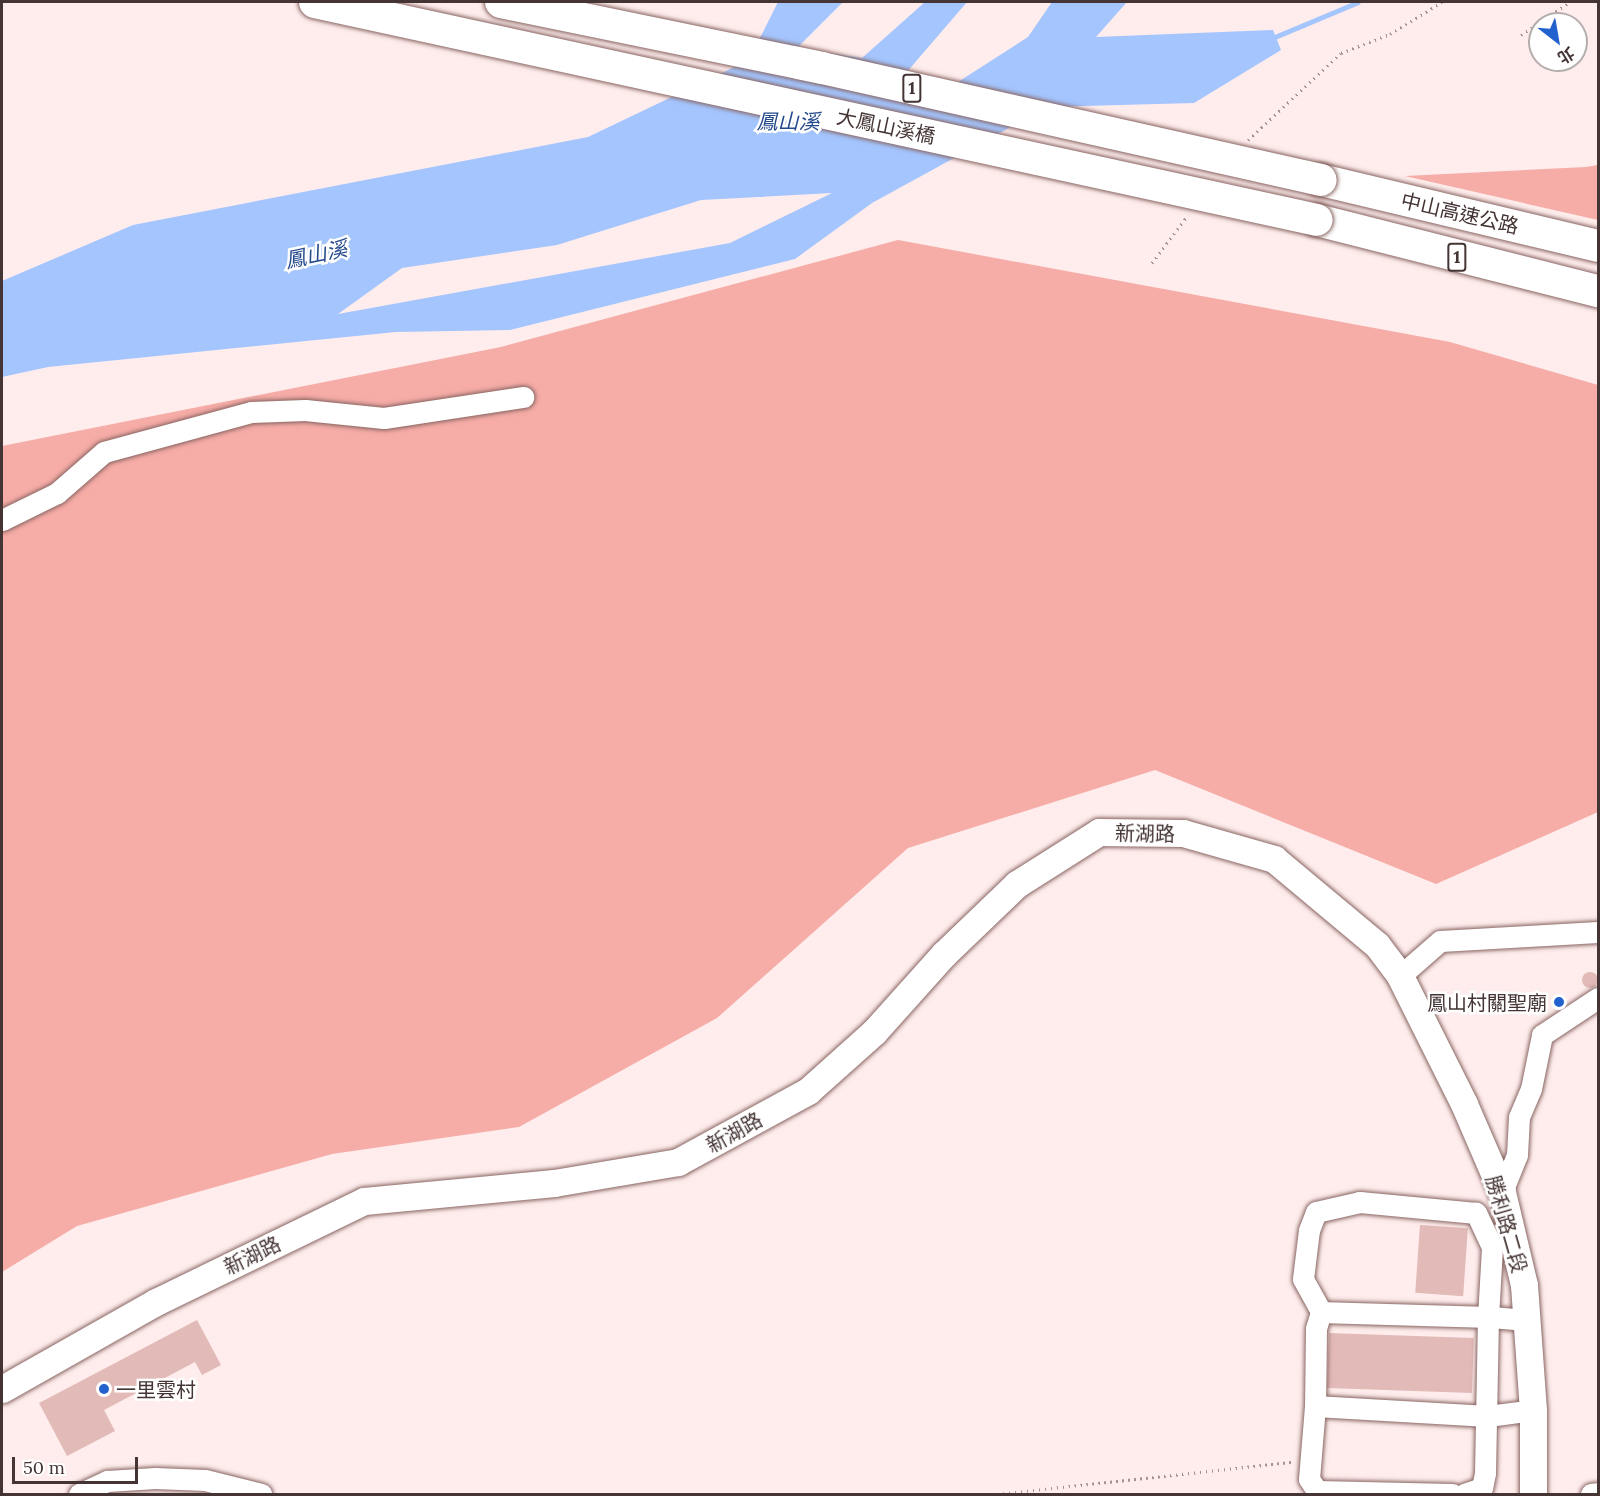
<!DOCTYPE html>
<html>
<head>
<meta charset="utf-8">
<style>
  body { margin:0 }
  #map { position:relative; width:1600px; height:1496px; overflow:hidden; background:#feedec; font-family:Lora,"Noto Sans TC",serif }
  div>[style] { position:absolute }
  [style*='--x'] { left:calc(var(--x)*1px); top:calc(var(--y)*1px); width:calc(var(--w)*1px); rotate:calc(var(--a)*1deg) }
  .forest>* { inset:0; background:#f6aca7 }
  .water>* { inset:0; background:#a4c5fe }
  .stream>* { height:5px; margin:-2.5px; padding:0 2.5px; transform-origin:2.5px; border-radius:2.5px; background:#a4c5fe }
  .building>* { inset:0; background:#e2bab7; transform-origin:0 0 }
  .round { border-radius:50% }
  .path>* { height:3px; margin-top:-1.5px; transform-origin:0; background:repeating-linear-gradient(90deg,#a49392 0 1.5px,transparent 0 6px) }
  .roads { filter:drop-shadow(0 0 2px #886562) drop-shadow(0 0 2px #886562) }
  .minor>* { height:21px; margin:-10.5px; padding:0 10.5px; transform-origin:10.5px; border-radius:10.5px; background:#fff }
  .major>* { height:27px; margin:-13.5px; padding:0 13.5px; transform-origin:13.5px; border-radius:13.5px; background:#fff }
  .highway>* { height:32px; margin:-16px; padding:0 16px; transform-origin:16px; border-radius:16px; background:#fff }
  .bridges { filter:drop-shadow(0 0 2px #886562) drop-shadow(0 0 2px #886562) }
  .highway-bridge>* { height:32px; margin:-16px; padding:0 16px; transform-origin:16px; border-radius:16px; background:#fff }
  .dots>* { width:16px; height:16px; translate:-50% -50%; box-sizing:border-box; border:3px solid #fff; border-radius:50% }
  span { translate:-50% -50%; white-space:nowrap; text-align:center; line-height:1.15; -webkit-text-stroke:5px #fff; paint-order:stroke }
  .shield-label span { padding:2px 4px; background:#fff; border:2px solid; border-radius:4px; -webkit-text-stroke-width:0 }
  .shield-label { font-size:18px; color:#443433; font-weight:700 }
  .street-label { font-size:20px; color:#443433 }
  .poi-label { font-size:20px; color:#443433 }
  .right { translate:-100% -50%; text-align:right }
  .left { translate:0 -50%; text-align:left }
  .water-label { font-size:21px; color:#254a8c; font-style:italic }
  .frame { position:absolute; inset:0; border:3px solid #443433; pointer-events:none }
  .north { position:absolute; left:1528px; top:12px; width:60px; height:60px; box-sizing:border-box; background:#fff; border:2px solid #b4aead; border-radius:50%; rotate:149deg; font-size:16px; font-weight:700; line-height:24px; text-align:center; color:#443433 }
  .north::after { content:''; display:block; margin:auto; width:21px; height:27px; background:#2361ce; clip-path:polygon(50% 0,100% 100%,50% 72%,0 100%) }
  .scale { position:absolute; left:12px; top:1457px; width:126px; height:27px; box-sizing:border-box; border:3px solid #443433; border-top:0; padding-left:8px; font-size:18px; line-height:21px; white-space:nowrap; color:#443433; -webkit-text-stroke:4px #fff; paint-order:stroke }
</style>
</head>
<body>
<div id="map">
  <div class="forest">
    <i style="clip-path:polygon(1598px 165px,1598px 220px,1405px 176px,1586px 167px)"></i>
    <i style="clip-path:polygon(898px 240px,1450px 342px,1598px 385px,1598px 812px,1436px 884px,1155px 770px,908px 848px,717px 1018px,519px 1127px,332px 1154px,77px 1226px,2px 1272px,2px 446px,501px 347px)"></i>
  </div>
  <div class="water">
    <i style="clip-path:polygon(evenodd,778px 2px,843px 2px,797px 48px,862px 58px,925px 2px,967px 2px,906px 73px,958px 82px,1028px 37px,1052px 2px,1127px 2px,1096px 37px,1273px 30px,1281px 50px,1194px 103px,1047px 107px,872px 203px,795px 259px,510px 330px,396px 332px,48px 367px,2px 377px,2px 281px,133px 225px,588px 137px,749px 60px,778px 2px,832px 193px,730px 243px,338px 314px,402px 268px,557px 245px,701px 200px,832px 193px)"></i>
  </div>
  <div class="stream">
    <i style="--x:1270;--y:39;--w:95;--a:-22.8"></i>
  </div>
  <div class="building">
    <i class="round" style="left:1582px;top:972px;width:16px;height:16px"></i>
    <i style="left:1420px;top:1225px;width:48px;height:68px;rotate:4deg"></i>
    <i style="clip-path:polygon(197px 1320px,221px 1365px,202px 1375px,195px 1362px,104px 1410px,115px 1431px,67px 1456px,39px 1403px)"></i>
    <i style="left:1329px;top:1333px;width:145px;height:55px;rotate:2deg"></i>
  </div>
  <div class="path">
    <i style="--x:1521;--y:35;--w:59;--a:-34"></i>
    <i style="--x:1248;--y:140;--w:127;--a:-43.1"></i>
    <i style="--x:1341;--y:53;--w:53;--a:-21.2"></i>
    <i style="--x:1390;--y:34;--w:61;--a:-31.6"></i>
    <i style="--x:1152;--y:263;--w:60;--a:-53.1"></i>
    <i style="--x:997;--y:1494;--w:298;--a:-6.2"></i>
  </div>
  <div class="roads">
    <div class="minor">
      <i style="--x:2;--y:520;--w:61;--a:-26.1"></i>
      <i style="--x:57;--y:493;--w:62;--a:-41.1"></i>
      <i style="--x:104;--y:452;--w:152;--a:-15.2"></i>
      <i style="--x:251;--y:412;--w:54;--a:-2.1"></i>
      <i style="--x:305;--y:410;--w:79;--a:5.8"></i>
      <i style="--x:384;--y:418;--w:141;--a:-8.6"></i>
      <i style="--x:1400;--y:976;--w:53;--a:-41.2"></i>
      <i style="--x:1440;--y:941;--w:158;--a:-3.3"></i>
      <i style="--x:1502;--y:1192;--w:40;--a:-68"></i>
      <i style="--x:1517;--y:1155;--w:38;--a:-87"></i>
      <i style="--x:1519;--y:1117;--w:30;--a:-67"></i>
      <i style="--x:1531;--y:1089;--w:55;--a:-78.5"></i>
      <i style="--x:1542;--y:1035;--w:67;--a:-33.5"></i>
      <i style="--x:1321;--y:1312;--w:167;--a:1.7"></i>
      <i style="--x:1488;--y:1317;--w:156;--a:91.1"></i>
      <i style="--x:1485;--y:1473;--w:15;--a:101"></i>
      <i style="--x:1482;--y:1488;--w:19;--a:162"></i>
      <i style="--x:1526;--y:1320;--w:38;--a:-175"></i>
      <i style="--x:1488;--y:1317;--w:70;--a:-86.7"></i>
      <i style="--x:1492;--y:1247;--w:38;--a:-115"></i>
      <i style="--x:1476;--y:1213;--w:117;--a:-174.6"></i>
      <i style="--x:1360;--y:1202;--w:45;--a:167.2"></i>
      <i style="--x:1316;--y:1212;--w:19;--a:111"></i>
      <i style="--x:1309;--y:1230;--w:49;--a:97"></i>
      <i style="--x:1303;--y:1279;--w:38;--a:61"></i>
      <i style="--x:1321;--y:1312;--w:17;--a:107"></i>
      <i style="--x:1316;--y:1328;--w:78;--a:90.7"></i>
      <i style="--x:1315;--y:1406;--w:173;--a:3.3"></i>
      <i style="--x:1488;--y:1416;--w:45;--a:-7.6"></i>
      <i style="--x:1315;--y:1406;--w:73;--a:94.7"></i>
      <i style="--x:1309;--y:1479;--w:14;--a:56"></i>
      <i style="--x:1317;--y:1491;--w:135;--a:1.3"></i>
      <i style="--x:79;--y:1494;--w:31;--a:-25"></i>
      <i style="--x:107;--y:1481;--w:48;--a:-3.6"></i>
      <i style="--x:155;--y:1478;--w:50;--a:2.3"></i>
      <i style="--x:205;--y:1480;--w:58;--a:14"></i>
      <i style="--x:1591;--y:1494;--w:7;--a:-8"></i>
    </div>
    <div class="major">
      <i style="--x:2;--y:1389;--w:177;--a:-29.5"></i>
      <i style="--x:156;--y:1302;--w:231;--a:-25.9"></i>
      <i style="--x:364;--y:1201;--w:191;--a:-5.4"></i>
      <i style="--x:554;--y:1183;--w:126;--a:-9.6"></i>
      <i style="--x:678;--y:1162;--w:148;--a:-28.6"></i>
      <i style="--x:808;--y:1091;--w:89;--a:-41.8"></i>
      <i style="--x:874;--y:1032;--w:105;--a:-48.1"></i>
      <i style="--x:944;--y:954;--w:101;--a:-43.8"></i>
      <i style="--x:1017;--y:884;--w:97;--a:-32.4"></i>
      <i style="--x:1099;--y:832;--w:84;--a:0.7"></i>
      <i style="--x:1183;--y:833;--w:95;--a:15.9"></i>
      <i style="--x:1274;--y:859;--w:134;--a:39.9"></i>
      <i style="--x:1377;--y:945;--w:39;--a:53"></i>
      <i style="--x:1400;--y:976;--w:143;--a:63.4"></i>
      <i style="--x:1464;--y:1104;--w:96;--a:66.6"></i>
      <i style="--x:1502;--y:1192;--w:96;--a:76.7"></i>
      <i style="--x:1524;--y:1285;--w:125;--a:85.9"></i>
      <i style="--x:1533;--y:1410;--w:84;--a:90"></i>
    </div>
    <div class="highway">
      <i style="--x:1321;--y:180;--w:285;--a:13.4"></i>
      <i style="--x:1317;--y:220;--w:290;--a:14.2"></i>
    </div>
  </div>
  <div class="bridges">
    <div class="highway-bridge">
      <i style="--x:315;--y:2;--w:1025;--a:12.27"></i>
      <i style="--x:501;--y:2;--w:328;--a:11.6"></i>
      <i style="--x:822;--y:68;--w:511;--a:12.65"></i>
    </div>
  </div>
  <div class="dots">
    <i style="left:1559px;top:1002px;background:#2361ce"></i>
    <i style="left:104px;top:1389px;background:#2361ce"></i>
  </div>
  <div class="shield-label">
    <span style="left:912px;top:88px">1</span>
    <span style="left:1457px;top:257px">1</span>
  </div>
  <div class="street-label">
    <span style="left:886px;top:126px;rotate:12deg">大鳳山溪橋</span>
    <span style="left:1460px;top:213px;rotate:13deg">中山高速公路</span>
    <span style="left:1145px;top:833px;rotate:1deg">新湖路</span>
    <span style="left:734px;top:1132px;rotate:-29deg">新湖路</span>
    <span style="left:1507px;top:1224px;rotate:74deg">勝利路二段</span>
    <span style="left:252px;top:1255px;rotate:-26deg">新湖路</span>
  </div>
  <div class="poi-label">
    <span class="right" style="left:1547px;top:1002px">鳳山村關聖廟</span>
    <span class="left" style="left:116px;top:1389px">一里雲村</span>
  </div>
  <div class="water-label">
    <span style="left:788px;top:122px">鳳山溪</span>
    <span style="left:316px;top:255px;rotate:-12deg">鳳山溪</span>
  </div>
  <div class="frame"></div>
  <div class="north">北</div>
  <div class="scale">50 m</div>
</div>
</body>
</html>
